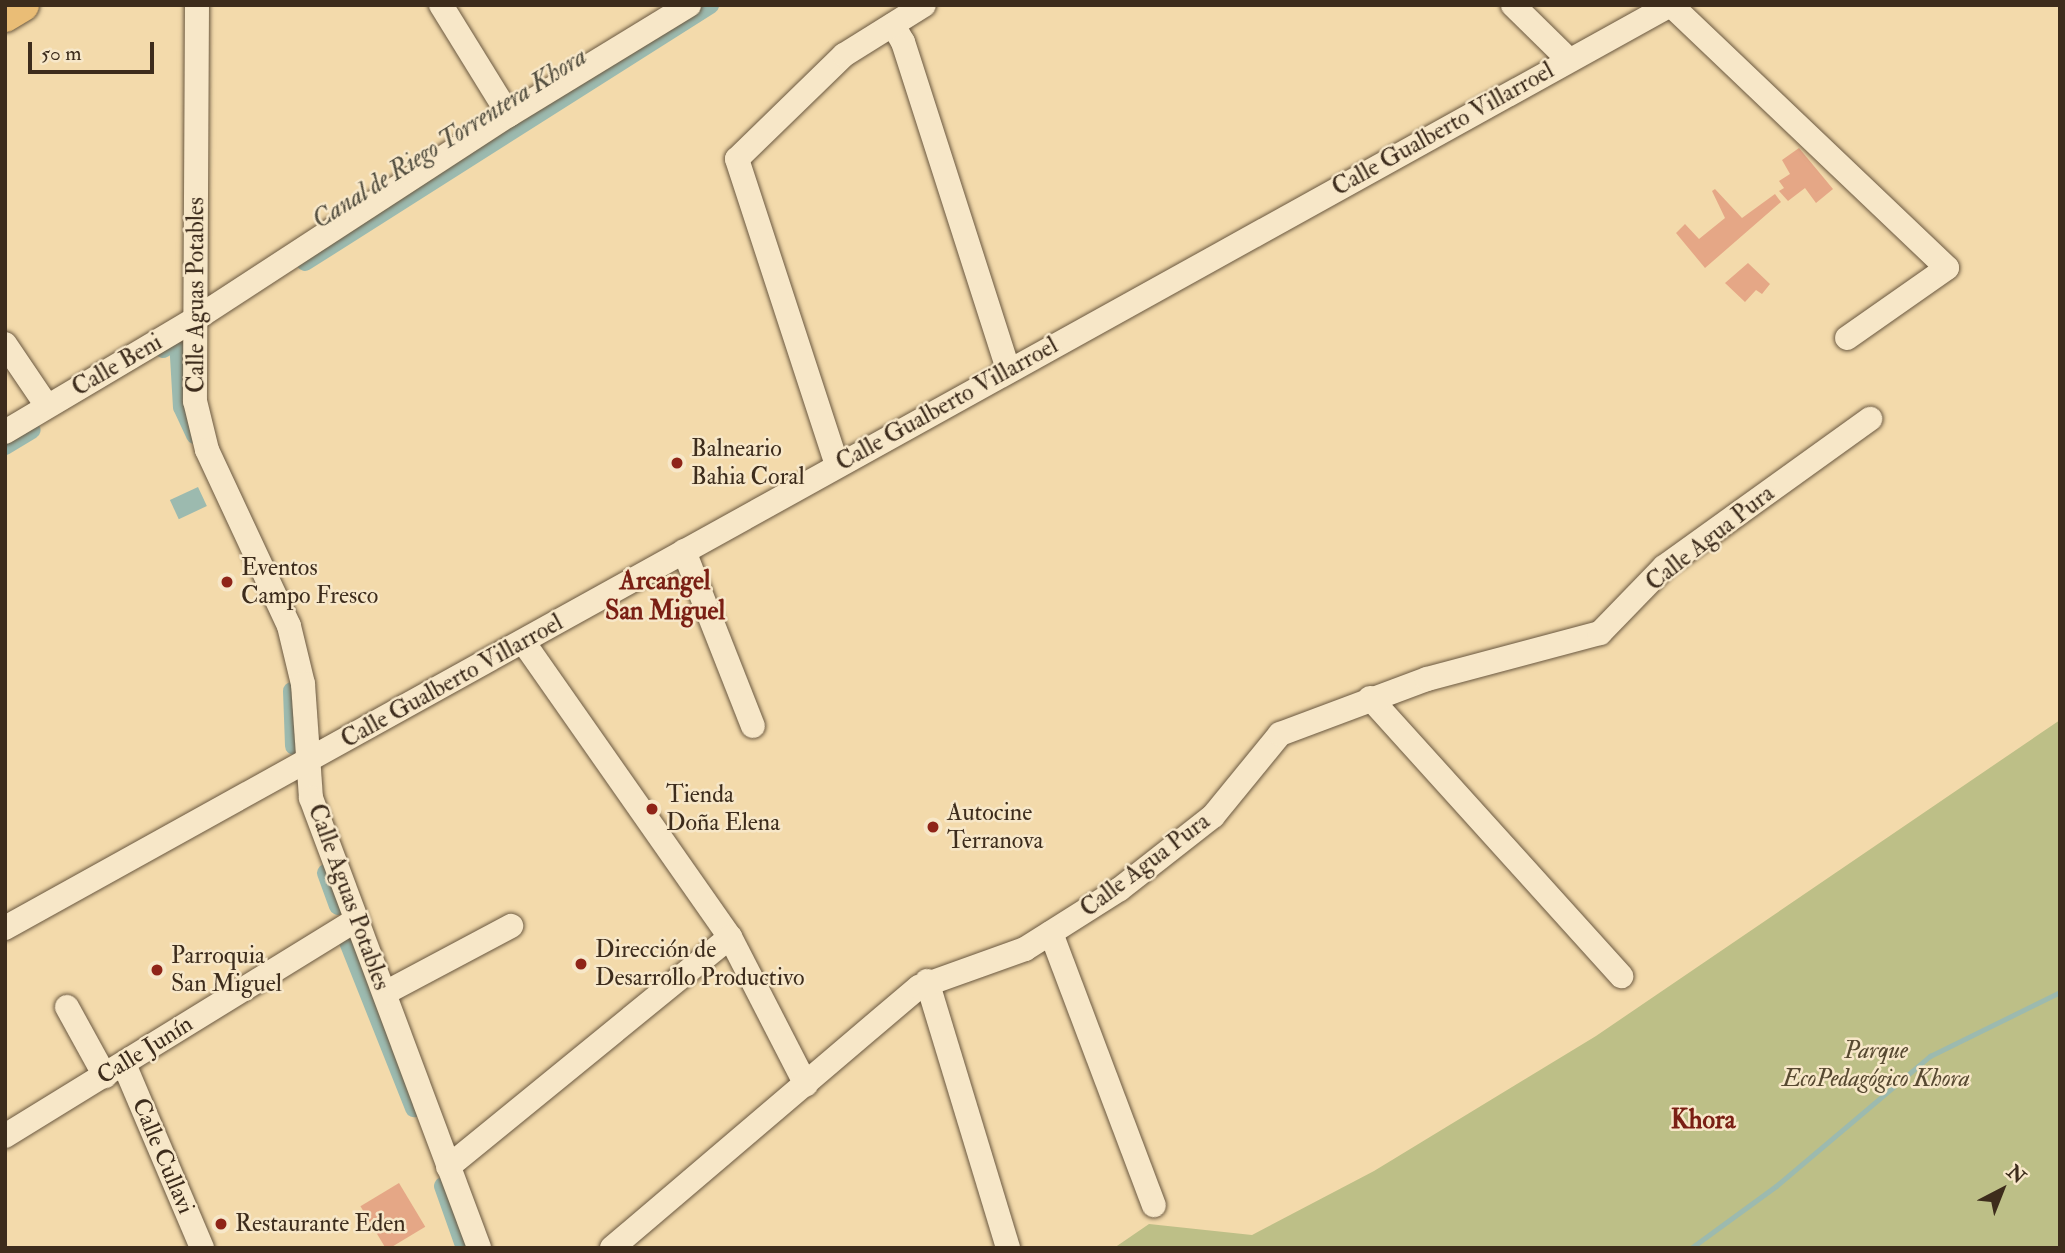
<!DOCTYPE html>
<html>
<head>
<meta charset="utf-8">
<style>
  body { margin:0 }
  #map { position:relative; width:2065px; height:1253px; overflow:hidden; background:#f3daab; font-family:"IM FELL Double Pica",serif }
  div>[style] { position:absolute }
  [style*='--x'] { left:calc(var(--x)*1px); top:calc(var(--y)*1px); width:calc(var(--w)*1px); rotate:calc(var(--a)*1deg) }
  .green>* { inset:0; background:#bdbf87 }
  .water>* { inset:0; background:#9cbaaf; transform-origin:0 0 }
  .stream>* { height:5px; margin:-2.5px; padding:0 2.5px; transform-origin:2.5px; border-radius:2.5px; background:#9cbaaf }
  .canal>* { height:18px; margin:-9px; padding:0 9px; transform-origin:9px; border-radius:9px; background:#9cbaaf }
  .building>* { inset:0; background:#e5a786; transform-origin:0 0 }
  .roads { filter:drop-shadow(0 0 2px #6a5840) drop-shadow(0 0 2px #6a5840) }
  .minor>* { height:24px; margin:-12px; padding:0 12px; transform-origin:12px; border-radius:12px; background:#f7e7c8 }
  .major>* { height:32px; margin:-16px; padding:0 16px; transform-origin:16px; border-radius:16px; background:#eabd76 }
  .dots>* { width:19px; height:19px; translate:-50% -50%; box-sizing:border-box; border:4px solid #f7e7c8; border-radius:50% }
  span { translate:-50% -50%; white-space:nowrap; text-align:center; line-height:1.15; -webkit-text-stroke:5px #f7e7c8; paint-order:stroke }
  .street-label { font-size:24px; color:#3d2c1c }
  .poi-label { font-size:24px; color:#3d2c1c }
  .left { translate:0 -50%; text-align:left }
  .park-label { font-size:24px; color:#574931; font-style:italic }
  .water-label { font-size:26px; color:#555041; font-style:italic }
  .neighbourhood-label { font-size:26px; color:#7a1f14; font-weight:700 }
  .frame { position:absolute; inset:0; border:7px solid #3d2c1c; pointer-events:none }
  .north { position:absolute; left:1967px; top:1155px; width:70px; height:70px; -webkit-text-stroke:5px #f7e7c8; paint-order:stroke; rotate:42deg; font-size:19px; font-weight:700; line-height:28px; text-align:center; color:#3d2c1c }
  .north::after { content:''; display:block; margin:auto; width:24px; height:32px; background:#3d2c1c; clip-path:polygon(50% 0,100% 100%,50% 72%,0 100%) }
  .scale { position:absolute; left:28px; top:42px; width:126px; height:32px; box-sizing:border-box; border:4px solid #3d2c1c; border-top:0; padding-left:9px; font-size:21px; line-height:24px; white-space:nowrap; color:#3d2c1c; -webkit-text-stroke:5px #f7e7c8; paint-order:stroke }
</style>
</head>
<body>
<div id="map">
  <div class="green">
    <i style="clip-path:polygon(2060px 720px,2060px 1248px,1114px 1248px,1149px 1224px,1252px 1235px,1374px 1171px,1596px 1036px)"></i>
  </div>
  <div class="water">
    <i style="left:198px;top:487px;width:21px;height:31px;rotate:65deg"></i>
  </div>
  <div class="stream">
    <i style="--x:1691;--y:1248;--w:105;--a:-36.1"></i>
    <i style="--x:1776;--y:1186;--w:202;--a:-40.2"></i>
    <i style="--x:1930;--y:1056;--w:145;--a:-26.2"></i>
  </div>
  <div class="canal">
    <i style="--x:305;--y:262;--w:480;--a:-32.4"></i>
    <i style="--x:163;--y:349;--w:17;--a:-31"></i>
    <i style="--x:178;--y:340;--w:67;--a:86.6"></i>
    <i style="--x:182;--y:407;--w:31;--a:65"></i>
    <i style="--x:5;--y:446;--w:31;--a:-31"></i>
    <i style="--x:292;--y:691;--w:55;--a:87.9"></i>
    <i style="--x:326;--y:873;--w:35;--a:70"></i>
    <i style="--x:348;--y:942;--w:179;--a:68.3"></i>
    <i style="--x:443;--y:1186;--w:66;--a:70.5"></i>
  </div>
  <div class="building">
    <i style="clip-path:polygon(1799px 148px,1833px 189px,1816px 203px,1805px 188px,1788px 201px,1779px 191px,1784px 188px,1779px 181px,1790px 174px,1782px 160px)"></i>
    <i style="clip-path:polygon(1715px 189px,1742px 218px,1775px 194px,1781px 202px,1705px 268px,1676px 233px,1685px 224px,1699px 239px,1725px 218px,1712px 191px)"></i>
    <i style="clip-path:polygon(1748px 263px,1770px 284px,1762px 294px,1756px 290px,1745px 302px,1725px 283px)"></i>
    <i style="left:399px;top:1183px;width:51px;height:45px;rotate:59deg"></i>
  </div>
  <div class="roads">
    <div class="minor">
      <i style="--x:197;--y:5;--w:396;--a:90.3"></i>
      <i style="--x:195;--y:401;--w:50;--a:76.2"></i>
      <i style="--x:207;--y:450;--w:194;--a:65"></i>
      <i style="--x:289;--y:626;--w:60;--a:76.4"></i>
      <i style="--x:303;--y:684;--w:114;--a:86"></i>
      <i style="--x:311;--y:798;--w:480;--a:69.5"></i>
      <i style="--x:441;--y:5;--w:129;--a:58.3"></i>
      <i style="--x:1513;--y:5;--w:77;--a:44.5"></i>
      <i style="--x:1671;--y:5;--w:381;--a:43.6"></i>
      <i style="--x:1947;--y:268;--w:122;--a:145"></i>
      <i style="--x:893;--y:25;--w:20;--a:60"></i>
      <i style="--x:903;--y:42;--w:344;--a:72.2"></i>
      <i style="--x:5;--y:344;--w:75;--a:55.9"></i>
      <i style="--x:5;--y:432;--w:220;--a:-30.7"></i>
      <i style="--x:194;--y:320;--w:376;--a:-33.1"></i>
      <i style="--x:509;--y:115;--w:211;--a:-31.4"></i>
      <i style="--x:837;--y:465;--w:322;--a:-108.1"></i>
      <i style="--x:737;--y:159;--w:149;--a:-44.2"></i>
      <i style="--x:844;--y:55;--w:94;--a:-32"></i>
      <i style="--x:684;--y:551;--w:188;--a:68.5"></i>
      <i style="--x:524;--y:643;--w:359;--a:55"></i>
      <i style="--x:730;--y:937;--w:166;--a:62.8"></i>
      <i style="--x:1370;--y:698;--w:375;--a:47.9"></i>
      <i style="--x:5;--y:928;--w:1904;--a:-29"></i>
      <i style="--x:1051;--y:933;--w:291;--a:69.3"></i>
      <i style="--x:927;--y:981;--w:279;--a:73.1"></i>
      <i style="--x:385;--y:993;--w:143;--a:-28"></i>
      <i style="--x:67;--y:1007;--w:79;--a:61.2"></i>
      <i style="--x:124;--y:1064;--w:200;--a:67"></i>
      <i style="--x:5;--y:1136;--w:412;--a:-31.6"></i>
      <i style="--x:448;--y:1167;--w:364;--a:-39.2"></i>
      <i style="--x:612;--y:1248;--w:403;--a:-40.4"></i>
      <i style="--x:919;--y:987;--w:113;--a:-19.7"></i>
      <i style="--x:1025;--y:949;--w:112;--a:-32.3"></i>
      <i style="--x:1120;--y:889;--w:118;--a:-38.1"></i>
      <i style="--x:1213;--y:816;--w:106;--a:-50.7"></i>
      <i style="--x:1280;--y:734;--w:157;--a:-20.5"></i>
      <i style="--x:1427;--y:679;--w:179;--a:-14.9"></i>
      <i style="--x:1600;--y:633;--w:92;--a:-45.9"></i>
      <i style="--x:1664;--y:567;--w:254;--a:-35.7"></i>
    </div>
    <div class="major">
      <i style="--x:5;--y:16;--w:21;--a:-31"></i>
    </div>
  </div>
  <div class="dots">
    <i style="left:677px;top:463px;background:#8f2418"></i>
    <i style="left:227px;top:582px;background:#8f2418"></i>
    <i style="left:652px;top:809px;background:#8f2418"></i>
    <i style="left:933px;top:827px;background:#8f2418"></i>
    <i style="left:581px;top:964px;background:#8f2418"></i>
    <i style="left:157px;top:970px;background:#8f2418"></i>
    <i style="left:221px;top:1224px;background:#8f2418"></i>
  </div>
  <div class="street-label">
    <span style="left:1443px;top:129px;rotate:-29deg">Calle Gualberto Villarroel</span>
    <span style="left:196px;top:295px;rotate:-90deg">Calle Aguas Potables</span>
    <span style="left:117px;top:365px;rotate:-30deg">Calle Beni</span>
    <span style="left:947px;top:404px;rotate:-29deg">Calle Gualberto Villarroel</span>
    <span style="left:1710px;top:538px;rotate:-38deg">Calle Agua Pura</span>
    <span style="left:452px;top:681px;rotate:-29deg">Calle Gualberto Villarroel</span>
    <span style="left:1145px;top:865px;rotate:-37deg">Calle Agua Pura</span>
    <span style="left:349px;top:897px;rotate:70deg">Calle Aguas Potables</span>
    <span style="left:145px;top:1050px;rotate:-32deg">Calle Junín</span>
    <span style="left:163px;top:1156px;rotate:67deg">Calle Cullavi</span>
  </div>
  <div class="poi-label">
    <span class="left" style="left:691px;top:463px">Balneario<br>Bahia Coral</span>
    <span class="left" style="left:241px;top:582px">Eventos<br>Campo Fresco</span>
    <span class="left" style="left:666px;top:809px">Tienda<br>Doña Elena</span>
    <span class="left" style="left:947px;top:827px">Autocine<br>Terranova</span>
    <span class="left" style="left:595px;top:964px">Dirección de<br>Desarrollo Productivo</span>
    <span class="left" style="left:171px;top:970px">Parroquia<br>San Miguel</span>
    <span class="left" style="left:235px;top:1224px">Restaurante Eden</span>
  </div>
  <div class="park-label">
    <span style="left:1876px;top:1065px">Parque<br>EcoPedagógico Khora</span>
  </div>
  <div class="water-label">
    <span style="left:450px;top:139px;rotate:-32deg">Canal de Riego Torrentera Khora</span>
  </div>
  <div class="neighbourhood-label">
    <span style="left:665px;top:597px">Arcangel<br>San Miguel</span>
    <span style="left:1703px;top:1121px">Khora</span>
  </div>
  <div class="frame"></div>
  <div class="north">N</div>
  <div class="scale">50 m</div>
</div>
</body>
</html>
